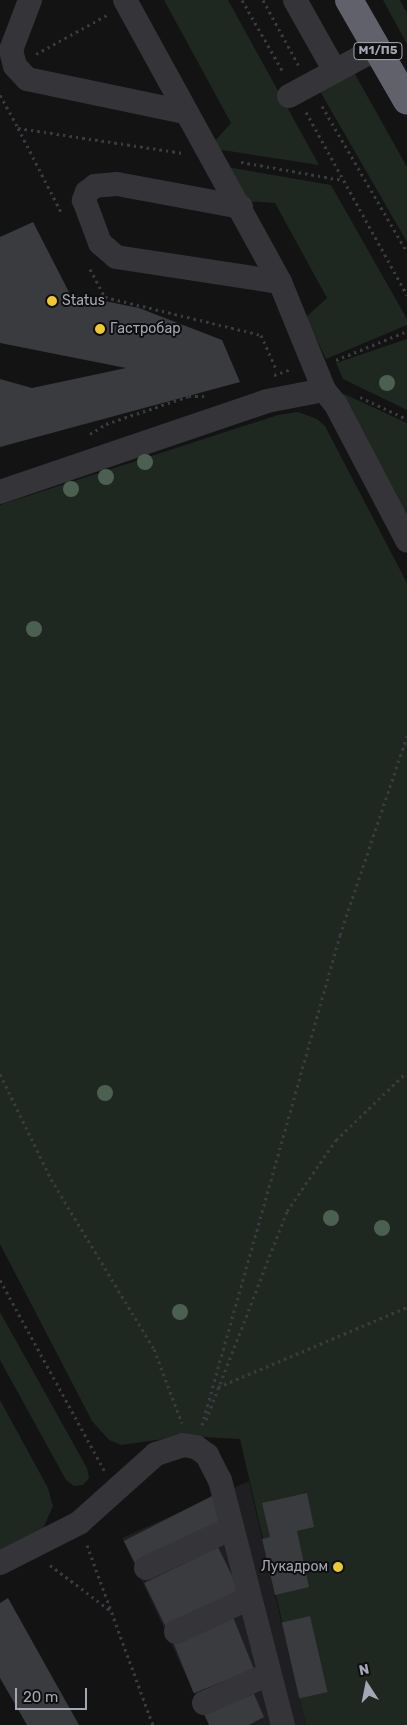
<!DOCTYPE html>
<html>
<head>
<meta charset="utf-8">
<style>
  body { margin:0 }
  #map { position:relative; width:407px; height:1725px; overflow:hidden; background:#131314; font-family:Rubik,sans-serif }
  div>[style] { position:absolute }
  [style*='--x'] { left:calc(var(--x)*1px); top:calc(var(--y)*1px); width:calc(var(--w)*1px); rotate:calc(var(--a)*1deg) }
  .built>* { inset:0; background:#1f1f21 }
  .green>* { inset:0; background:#1f2721 }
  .building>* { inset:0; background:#3a3b3f; transform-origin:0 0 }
  .path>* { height:3px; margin-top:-1.5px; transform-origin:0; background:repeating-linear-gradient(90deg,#3a3b40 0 2.5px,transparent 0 6.5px) }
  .minor>* { height:24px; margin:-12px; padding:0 12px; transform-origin:12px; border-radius:12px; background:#343439 }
  .highway>* { height:28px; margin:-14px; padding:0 14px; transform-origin:14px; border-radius:14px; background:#60616a }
  .trees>* { width:16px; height:16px; margin:-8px; border-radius:50%; background:#4c6051 }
  .dots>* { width:14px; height:14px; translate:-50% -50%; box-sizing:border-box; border:2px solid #0e0e0f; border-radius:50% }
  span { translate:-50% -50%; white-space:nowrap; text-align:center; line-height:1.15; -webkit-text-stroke:4px #0e0e0f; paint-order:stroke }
  .shield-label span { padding:1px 4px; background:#0e0e0f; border:1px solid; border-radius:4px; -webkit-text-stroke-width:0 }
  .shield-label { font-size:12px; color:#a4a7b5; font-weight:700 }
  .poi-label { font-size:14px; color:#a4a7b5 }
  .left { translate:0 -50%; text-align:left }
  .right { translate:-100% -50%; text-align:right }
  .north { position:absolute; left:342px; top:1660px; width:50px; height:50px; -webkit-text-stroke:4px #0e0e0f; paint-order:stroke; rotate:349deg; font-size:14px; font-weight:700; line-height:20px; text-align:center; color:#a4a7b5 }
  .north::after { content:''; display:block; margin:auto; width:18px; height:22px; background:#a4a7b5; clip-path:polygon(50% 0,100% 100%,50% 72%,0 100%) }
  .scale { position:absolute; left:15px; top:1688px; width:72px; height:22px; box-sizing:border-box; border:2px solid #a4a7b5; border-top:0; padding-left:6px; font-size:15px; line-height:18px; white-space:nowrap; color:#a4a7b5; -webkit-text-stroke:4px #0e0e0f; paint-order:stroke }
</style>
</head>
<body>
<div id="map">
  <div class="built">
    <i style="clip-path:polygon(249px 1481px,275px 1595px,306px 1725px,209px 1725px,122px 1538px)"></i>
  </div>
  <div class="green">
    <i style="clip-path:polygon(164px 0,228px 0,319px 165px,216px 149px,214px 142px,231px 123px)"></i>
    <i style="clip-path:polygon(383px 0,400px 0,407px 13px,407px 44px)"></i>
    <i style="clip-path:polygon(351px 67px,407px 167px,407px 242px,317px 86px)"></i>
    <i style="clip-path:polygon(227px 167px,331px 185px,407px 319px,407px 325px,326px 359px,306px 317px,327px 298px,275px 203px,245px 201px)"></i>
    <i style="clip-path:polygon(407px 339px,407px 410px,343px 379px,336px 363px)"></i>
    <i style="clip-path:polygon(340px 392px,407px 423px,407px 516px)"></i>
    <i style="clip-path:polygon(298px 412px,317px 419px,325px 426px,407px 583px,407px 1725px,306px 1725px,240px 1439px,185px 1436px,121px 1445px,109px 1440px,92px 1421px,0 1244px,0 505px,278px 415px)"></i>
    <i style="clip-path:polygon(0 1312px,87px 1468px,89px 1478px,83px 1485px,74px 1486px,66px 1480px,0 1360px)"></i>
    <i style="clip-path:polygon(0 1400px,48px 1488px,53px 1506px,43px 1529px,0 1552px)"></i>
  </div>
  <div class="building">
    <i style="clip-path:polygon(33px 222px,70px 294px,139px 308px,222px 340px,240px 382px,0 447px,0 379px,32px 388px,126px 368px,0 343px,0 237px)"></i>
    <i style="clip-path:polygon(307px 1493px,314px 1527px,297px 1531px,309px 1587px,275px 1595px,262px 1539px,270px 1537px,262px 1503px)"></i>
    <i style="left:212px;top:1496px;width:27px;height:99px;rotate:63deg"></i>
    <i style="left:218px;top:1547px;width:52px;height:82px;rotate:64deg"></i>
    <i style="clip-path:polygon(8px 1598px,79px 1725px,27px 1725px,0 1678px,0 1603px)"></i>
    <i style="left:310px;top:1616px;width:78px;height:29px;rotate:77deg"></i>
    <i style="left:233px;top:1617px;width:56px;height:65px;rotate:68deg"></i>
    <i style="clip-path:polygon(254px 1694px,264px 1717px,249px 1725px,209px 1725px,204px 1714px)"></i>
  </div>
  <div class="path">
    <i style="--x:242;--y:0;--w:83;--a:60.3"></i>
    <i style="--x:263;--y:0;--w:75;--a:61.4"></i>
    <i style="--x:36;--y:54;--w:81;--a:-28.8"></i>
    <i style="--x:0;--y:95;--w:38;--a:61"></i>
    <i style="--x:18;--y:128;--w:167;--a:8.6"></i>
    <i style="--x:322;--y:106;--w:169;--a:59.8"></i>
    <i style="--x:306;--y:112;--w:209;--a:61.1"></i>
    <i style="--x:18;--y:128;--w:94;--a:62.9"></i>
    <i style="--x:241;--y:162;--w:103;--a:10.1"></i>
    <i style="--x:90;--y:269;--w:32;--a:62"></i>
    <i style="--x:105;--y:297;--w:161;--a:13.7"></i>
    <i style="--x:261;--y:335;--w:39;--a:66"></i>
    <i style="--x:336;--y:360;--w:77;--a:-22.2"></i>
    <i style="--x:274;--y:375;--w:18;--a:-19"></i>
    <i style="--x:360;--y:397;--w:52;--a:25.1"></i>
    <i style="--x:90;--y:434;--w:19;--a:-32"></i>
    <i style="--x:106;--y:424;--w:88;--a:-18.6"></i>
    <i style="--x:189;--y:396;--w:15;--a:0"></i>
    <i style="--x:0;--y:1074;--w:117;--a:64.1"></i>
    <i style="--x:51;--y:1179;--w:199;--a:58.8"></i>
    <i style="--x:154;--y:1349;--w:79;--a:69.3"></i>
    <i style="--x:0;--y:1280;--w:217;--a:61.3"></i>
    <i style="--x:218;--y:1387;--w:205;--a:-22.9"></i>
    <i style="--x:206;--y:1420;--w:224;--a:-68.8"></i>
    <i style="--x:287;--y:1211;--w:86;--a:-55.4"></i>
    <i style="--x:336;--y:1140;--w:98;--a:-43.8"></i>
    <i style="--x:202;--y:1425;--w:509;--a:-74.27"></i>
    <i style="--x:340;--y:935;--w:210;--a:-71.4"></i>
    <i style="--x:87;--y:1545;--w:192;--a:69.9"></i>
    <i style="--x:50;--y:1565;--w:76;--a:37"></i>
  </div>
  <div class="minor">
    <i style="--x:30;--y:0;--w:53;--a:110.8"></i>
    <i style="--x:11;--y:50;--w:16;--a:76"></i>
    <i style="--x:15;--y:66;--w:18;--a:47"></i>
    <i style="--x:27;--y:79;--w:161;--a:11.8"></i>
    <i style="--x:125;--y:0;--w:322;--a:61.2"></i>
    <i style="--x:280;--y:282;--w:117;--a:67.8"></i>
    <i style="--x:295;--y:0;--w:81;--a:60.6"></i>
    <i style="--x:289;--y:96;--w:99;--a:-28.4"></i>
    <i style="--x:241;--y:207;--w:126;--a:-169.5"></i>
    <i style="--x:117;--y:184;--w:22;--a:175"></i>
    <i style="--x:95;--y:186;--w:10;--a:143"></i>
    <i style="--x:87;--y:192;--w:9;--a:111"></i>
    <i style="--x:84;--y:200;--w:46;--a:69.6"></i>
    <i style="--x:100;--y:243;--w:21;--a:41"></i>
    <i style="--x:116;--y:257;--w:166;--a:8.7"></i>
    <i style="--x:0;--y:492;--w:282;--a:-18.8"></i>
    <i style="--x:267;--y:401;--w:58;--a:-10.9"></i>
    <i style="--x:324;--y:390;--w:19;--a:51"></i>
    <i style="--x:336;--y:405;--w:153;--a:62.3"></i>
    <i style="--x:0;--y:1563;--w:89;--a:-26.9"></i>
    <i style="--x:79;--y:1523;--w:103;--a:-41.9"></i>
    <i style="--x:156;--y:1454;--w:28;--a:-18"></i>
    <i style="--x:183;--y:1445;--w:13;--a:9"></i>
    <i style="--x:196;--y:1447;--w:14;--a:36"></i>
    <i style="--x:207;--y:1455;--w:28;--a:63"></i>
    <i style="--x:220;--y:1480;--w:253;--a:75.6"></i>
    <i style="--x:146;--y:1568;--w:95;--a:-24.9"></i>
    <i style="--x:176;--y:1632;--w:81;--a:-24.7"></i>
    <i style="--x:204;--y:1703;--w:71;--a:-24"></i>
  </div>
  <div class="highway">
    <i style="--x:349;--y:0;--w:116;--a:60.1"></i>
  </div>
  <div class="trees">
    <i style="left:387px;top:383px"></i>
    <i style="left:145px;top:462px"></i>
    <i style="left:106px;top:477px"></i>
    <i style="left:71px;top:489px"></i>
    <i style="left:34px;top:629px"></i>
    <i style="left:105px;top:1093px"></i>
    <i style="left:331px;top:1218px"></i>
    <i style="left:382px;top:1228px"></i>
    <i style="left:180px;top:1312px"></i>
  </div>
  <div class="dots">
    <i style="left:52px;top:301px;background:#eec931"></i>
    <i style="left:100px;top:329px;background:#eec931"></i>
    <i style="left:338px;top:1567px;background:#eec931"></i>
  </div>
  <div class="shield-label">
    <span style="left:378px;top:51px">М1/П5</span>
  </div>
  <div class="poi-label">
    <span class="left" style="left:62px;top:301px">Status</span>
    <span class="left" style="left:110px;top:329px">Гастробар</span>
    <span class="right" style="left:328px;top:1567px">Лукадром</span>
  </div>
  <div class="north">N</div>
  <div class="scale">20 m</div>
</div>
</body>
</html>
